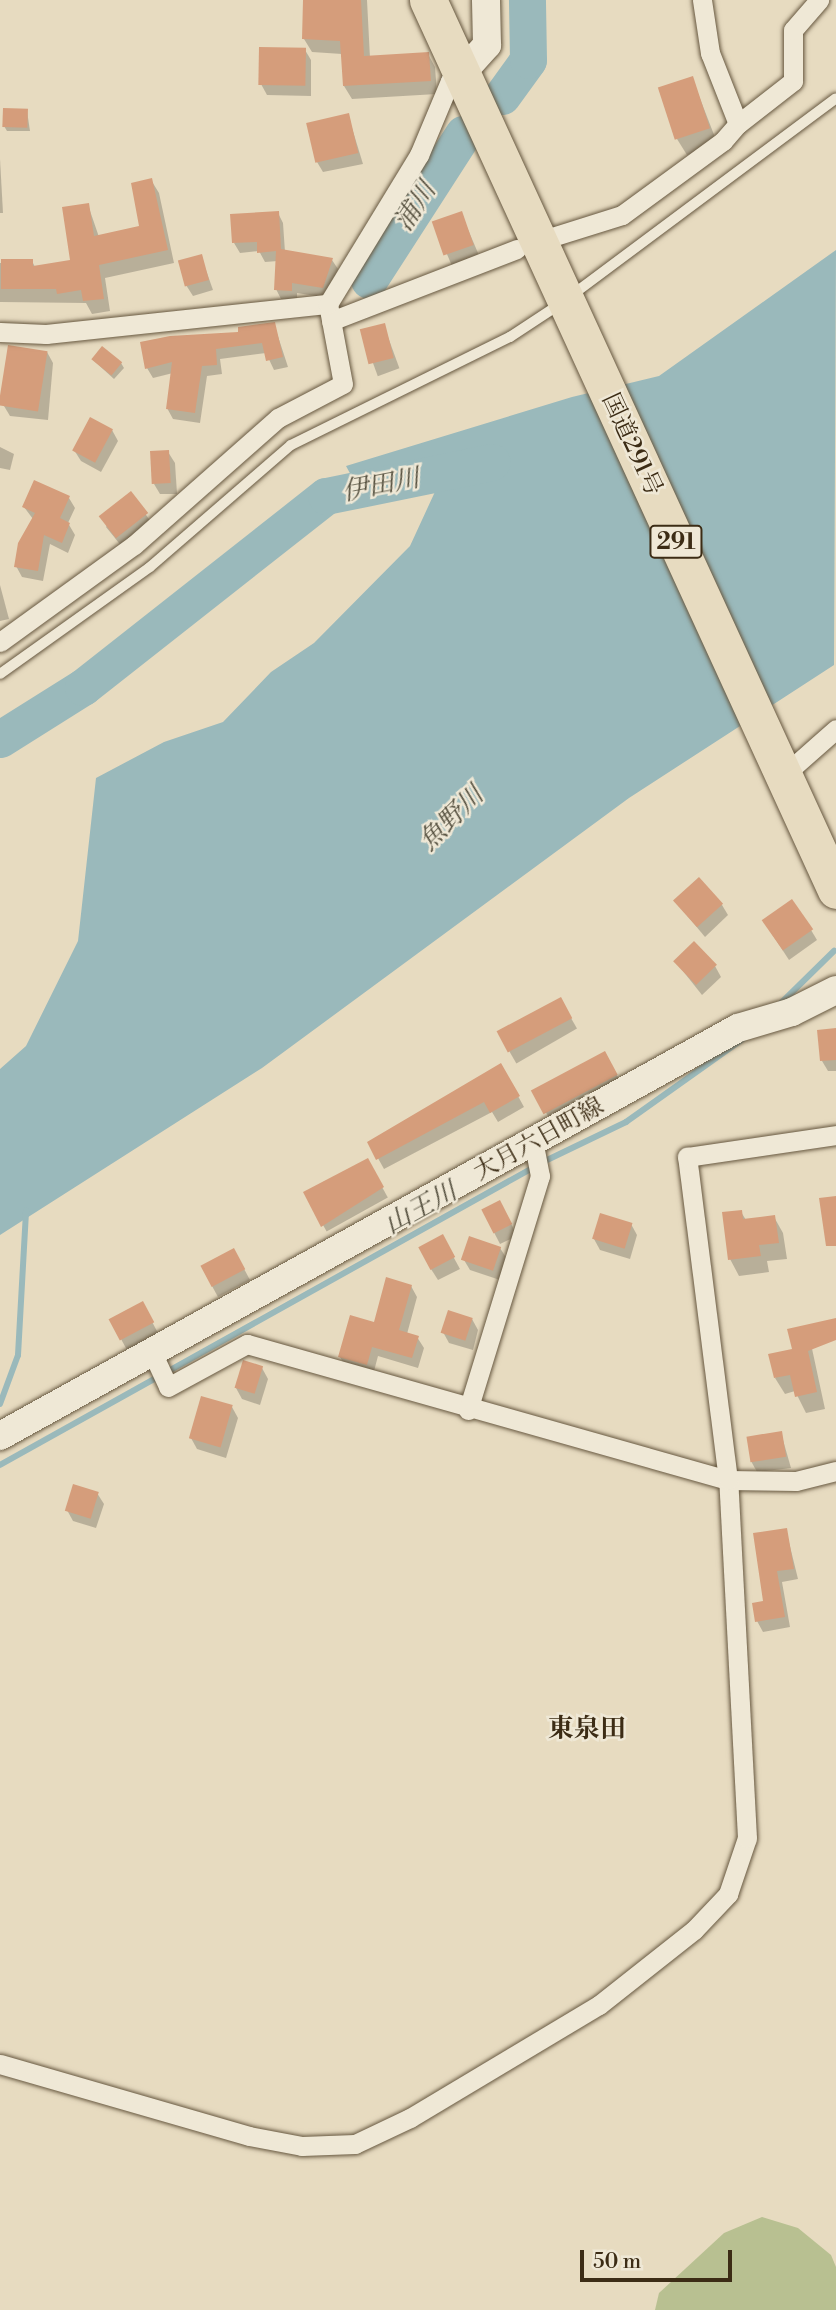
<!DOCTYPE html>
<html>
<head>
<meta charset="utf-8">
<style>
  body { margin:0 }
  #map { position:relative; width:836px; height:2310px; overflow:hidden; background:#e7dbc0; font-family:"Libre Bodoni","Noto Serif JP",serif }
  div>[style] { position:absolute }
  [style*='--x'] { left:calc(var(--x)*1px); top:calc(var(--y)*1px); width:calc(var(--w)*1px); rotate:calc(var(--a)*1deg) }
  .green>* { inset:0; background:#b8c091 }
  .water>* { inset:0; background:#9ab9bb }
  .shadow>* { inset:0; background:#0003; transform-origin:0 0 }
  .stream>* { height:6px; margin:-3px; padding:0 3px; transform-origin:3px; border-radius:3px; background:#9ab9bb }
  .river>* { height:37px; margin:-18.5px; padding:0 18.5px; transform-origin:18.5px; border-radius:18.5px; background:#9ab9bb }
  .building>* { inset:0; background:#d59d7b; transform-origin:0 0 }
  .roads { filter:drop-shadow(0 0 2px #675840) drop-shadow(0 0 2px #675840) }
  .lane>* { height:10px; margin:-5px; padding:0 5px; transform-origin:5px; border-radius:5px; background:#efe8d6 }
  .street>* { height:19px; margin:-9.5px; padding:0 9.5px; transform-origin:9.5px; border-radius:9.5px; background:#efe8d6 }
  .secondary>* { height:28px; margin:-14px; padding:0 14px; transform-origin:14px; border-radius:14px; background:#efe8d6 }
  .highway>* { height:37px; margin:-18.5px; padding:0 18.5px; transform-origin:18.5px; border-radius:18.5px; background:#e7dbc0 }
  span { translate:-50% -50%; white-space:nowrap; text-align:center; line-height:1.15; -webkit-text-stroke:5px #efe8d6; paint-order:stroke }
  .shield-label span { padding:2px 5px; background:#efe8d6; border:2px solid; border-radius:5px; -webkit-text-stroke-width:0 }
  .shield-label { font-size:23px; color:#3c2c15; font-weight:700 }
  .street-label { font-size:24px; color:#3c2c15 }
  .water-label { font-size:26px; color:#544f3e; font-style:italic }
  .neighbourhood-label { font-size:26px; color:#3c2c15; font-weight:700 }
  .scale { position:absolute; left:580px; top:2250px; width:152px; height:32px; box-sizing:border-box; border:4px solid #3c2c15; border-top:0; padding-left:9px; font-size:21px; line-height:24px; white-space:nowrap; color:#3c2c15; -webkit-text-stroke:5px #efe8d6; paint-order:stroke }
</style>
</head>
<body>
<div id="map">
  <div class="green">
    <i style="clip-path:polygon(762px 2217px,798px 2228px,831px 2255px,836px 2267px,836px 2310px,655px 2310px,659px 2293px,724px 2233px)"></i>
  </div>
  <div class="water">
    <i style="clip-path:polygon(836px 250px,834px 665px,629px 798px,262px 1068px,0 1235px,0 1069px,26px 1046px,78px 941px,96px 778px,164px 742px,223px 722px,271px 672px,314px 643px,410px 546px,451px 457px,352px 477px,346px 466px,572px 397px,659px 376px)"></i>
  </div>
  <div class="shadow">
    <i style="clip-path:polygon(305px 0,367px 0,370px 58px,428px 54px,435px 67px,437px 94px,352px 99px,344px 86px,342px 54px,312px 52px,304px 39px)"></i>
    <i style="clip-path:polygon(305px 50px,311px 60px,311px 96px,267px 95px,261px 84px)"></i>
    <i style="clip-path:polygon(692px 78px,718px 145px,687px 155px,677px 139px)"></i>
    <i style="clip-path:polygon(27px 111px,30px 131px,7px 131px,4px 126px)"></i>
    <i style="clip-path:polygon(348px 115px,363px 164px,323px 172px,317px 162px)"></i>
    <i style="clip-path:polygon(0 159px,3px 213px,0 213px)"></i>
    <i style="clip-path:polygon(151px 180px,159px 193px,174px 263px,105px 278px,110px 311px,92px 314px,86px 303px,0 302px,0 263px,32px 261px,35px 267px,72px 262px,88px 205px,99px 237px,141px 228px)"></i>
    <i style="clip-path:polygon(278px 213px,283px 223px,285px 252px,332px 260px,338px 269px,328px 298px,297px 293px,297px 301px,281px 299px,276px 289px,278px 261px,265px 262px,259px 251px,240px 253px,234px 243px)"></i>
    <i style="left:461px;top:213px;width:47px;height:29px;rotate:67deg"></i>
    <i style="clip-path:polygon(201px 256px,213px 290px,193px 296px,186px 285px)"></i>
    <i style="clip-path:polygon(274px 324px,288px 367px,274px 370px,266px 353px,220px 359px,222px 374px,207px 376px,200px 423px,173px 419px,167px 408px,173px 373px,153px 378px,147px 368px)"></i>
    <i style="left:384px;top:326px;width:45px;height:23px;rotate:70deg"></i>
    <i style="clip-path:polygon(47px 352px,53px 363px,48px 420px,10px 416px,4px 406px)"></i>
    <i style="clip-path:polygon(93px 360px,121px 363px,124px 368px,114px 379px)"></i>
    <i style="clip-path:polygon(112px 430px,118px 441px,101px 472px,81px 461px,74px 450px)"></i>
    <i style="clip-path:polygon(0 447px,14px 454px,10px 470px,0 468px)"></i>
    <i style="clip-path:polygon(168px 452px,175px 463px,177px 494px,160px 494px,154px 484px)"></i>
    <i style="clip-path:polygon(131px 493px,153px 525px,123px 548px,106px 527px)"></i>
    <i style="clip-path:polygon(69px 498px,75px 508px,68px 523px,75px 535px,68px 553px,50px 544px,43px 581px,22px 577px,16px 566px,33px 519px,24px 507px)"></i>
    <i style="clip-path:polygon(0 585px,9px 619px,0 621px)"></i>
    <i style="clip-path:polygon(675px 901px,722px 905px,728px 915px,705px 937px)"></i>
    <i style="clip-path:polygon(811px 930px,817px 940px,789px 960px,770px 931px)"></i>
    <i style="clip-path:polygon(675px 961px,715px 966px,721px 977px,702px 995px)"></i>
    <i style="left:560px;top:999px;width:34px;height:70px;rotate:60deg"></i>
    <i style="clip-path:polygon(836px 1030px,836px 1071px,828px 1071px,822px 1061px)"></i>
    <i style="left:604px;top:1053px;width:38px;height:80px;rotate:60deg"></i>
    <i style="clip-path:polygon(501px 1065px,524px 1107px,498px 1122px,492px 1112px,384px 1169px,369px 1142px)"></i>
    <i style="left:367px;top:1160px;width:43px;height:70px;rotate:61deg"></i>
    <i style="clip-path:polygon(483px 1211px,506px 1213px,517px 1236px,500px 1244px)"></i>
    <i style="clip-path:polygon(741px 1212px,746px 1220px,774px 1217px,783px 1233px,787px 1259px,767px 1261px,769px 1272px,739px 1276px,730px 1259px)"></i>
    <i style="clip-path:polygon(631px 1224px,637px 1235px,630px 1259px,600px 1250px,594px 1239px)"></i>
    <i style="clip-path:polygon(448px 1247px,460px 1269px,438px 1280px,431px 1269px)"></i>
    <i style="clip-path:polygon(500px 1248px,507px 1259px,500px 1280px,470px 1270px,464px 1260px)"></i>
    <i style="clip-path:polygon(234px 1250px,250px 1280px,218px 1297px,212px 1286px)"></i>
    <i style="clip-path:polygon(411px 1286px,417px 1297px,407px 1334px,417px 1337px,424px 1348px,418px 1368px,378px 1356px,373px 1375px,346px 1367px,340px 1357px)"></i>
    <i style="clip-path:polygon(142px 1303px,158px 1333px,127px 1350px,121px 1339px)"></i>
    <i style="clip-path:polygon(472px 1319px,478px 1330px,473px 1350px,449px 1343px,443px 1332px)"></i>
    <i style="clip-path:polygon(811px 1344px,825px 1409px,806px 1413px,795px 1391px,785px 1394px,775px 1378px)"></i>
    <i style="clip-path:polygon(262px 1368px,268px 1379px,260px 1405px,242px 1399px,236px 1388px)"></i>
    <i style="clip-path:polygon(232px 1407px,238px 1418px,226px 1458px,197px 1449px,191px 1438px)"></i>
    <i style="clip-path:polygon(781px 1433px,791px 1468px,757px 1472px,751px 1461px)"></i>
    <i style="clip-path:polygon(97px 1493px,104px 1504px,96px 1528px,73px 1521px,67px 1510px)"></i>
    <i style="clip-path:polygon(786px 1530px,798px 1579px,782px 1582px,790px 1627px,763px 1632px,757px 1621px)"></i>
  </div>
  <div class="stream">
    <i style="--x:780;--y:1004;--w:76;--a:-44.5"></i>
    <i style="--x:0;--y:1404;--w:52;--a:-69.8"></i>
    <i style="--x:18;--y:1355;--w:145;--a:-86.8"></i>
    <i style="--x:0;--y:1465;--w:624;--a:-29.15"></i>
    <i style="--x:545;--y:1161;--w:90;--a:-25.7"></i>
    <i style="--x:626;--y:1122;--w:145;--a:-35.4"></i>
  </div>
  <div class="river">
    <i style="--x:502;--y:96;--w:44;--a:-54.2"></i>
    <i style="--x:528;--y:60;--w:60;--a:-91"></i>
    <i style="--x:369;--y:280;--w:174;--a:-57.2"></i>
    <i style="--x:0;--y:739;--w:98;--a:-32.1"></i>
    <i style="--x:83;--y:687;--w:309;--a:-38.2"></i>
    <i style="--x:326;--y:496;--w:169;--a:-11.6"></i>
  </div>
  <div class="building">
    <i style="clip-path:polygon(303px 0,361px 0,364px 56px,429px 52px,431px 81px,343px 86px,340px 41px,302px 39px)"></i>
    <i style="left:259px;top:47px;width:47px;height:38px;rotate:1deg"></i>
    <i style="left:693px;top:76px;width:55px;height:37px;rotate:72deg"></i>
    <i style="left:3px;top:108px;width:25px;height:19px;rotate:2deg"></i>
    <i style="left:349px;top:113px;width:41px;height:44px;rotate:77deg"></i>
    <i style="clip-path:polygon(152px 178px,168px 250px,99px 265px,104px 299px,83px 301px,81px 290px,57px 294px,56px 289px,1px 289px,1px 259px,33px 259px,33px 266px,70px 260px,62px 207px,89px 203px,94px 236px,139px 226px,131px 183px)"></i>
    <i style="clip-path:polygon(279px 211px,281px 249px,333px 258px,323px 288px,292px 283px,292px 291px,274px 290px,276px 251px,257px 253px,257px 242px,232px 243px,230px 214px)"></i>
    <i style="left:462px;top:211px;width:36px;height:32px;rotate:71deg"></i>
    <i style="left:202px;top:254px;width:27px;height:25px;rotate:75deg"></i>
    <i style="clip-path:polygon(275px 322px,283px 357px,266px 361px,262px 343px,216px 349px,217px 365px,202px 366px,195px 413px,166px 409px,172px 362px,145px 369px,140px 342px,170px 336px,238px 332px,238px 327px)"></i>
    <i style="left:385px;top:323px;width:36px;height:26px;rotate:76deg"></i>
    <i style="left:8px;top:345px;width:40px;height:61px;rotate:9deg"></i>
    <i style="left:102px;top:346px;width:26px;height:17px;rotate:39deg"></i>
    <i style="left:90px;top:417px;width:26px;height:38px;rotate:28deg"></i>
    <i style="left:169px;top:450px;width:33px;height:19px;rotate:87deg"></i>
    <i style="clip-path:polygon(34px 480px,70px 496px,60px 518px,70px 523px,62px 543px,44px 535px,38px 571px,14px 567px,18px 543px,35px 513px,22px 507px)"></i>
    <i style="left:131px;top:491px;width:28px;height:41px;rotate:52deg"></i>
    <i style="left:699px;top:877px;width:36px;height:35px;rotate:48deg"></i>
    <i style="left:792px;top:899px;width:37px;height:37px;rotate:55deg"></i>
    <i style="left:694px;top:941px;width:33px;height:29px;rotate:46deg"></i>
    <i style="left:561px;top:997px;width:24px;height:73px;rotate:62deg"></i>
    <i style="clip-path:polygon(836px 1028px,836px 1060px,820px 1061px,817px 1030px)"></i>
    <i style="left:605px;top:1051px;width:27px;height:84px;rotate:62deg"></i>
    <i style="clip-path:polygon(501px 1063px,520px 1096px,490px 1113px,484px 1102px,376px 1160px,367px 1142px)"></i>
    <i style="clip-path:polygon(368px 1158px,384px 1187px,321px 1227px,303px 1192px)"></i>
    <i style="clip-path:polygon(836px 1196px,836px 1246px,826px 1246px,819px 1198px)"></i>
    <i style="left:500px;top:1200px;width:27px;height:21px;rotate:63deg"></i>
    <i style="clip-path:polygon(742px 1210px,743px 1219px,775px 1215px,779px 1243px,759px 1245px,761px 1256px,728px 1260px,722px 1212px)"></i>
    <i style="left:600px;top:1213px;width:34px;height:27px;rotate:17deg"></i>
    <i style="left:443px;top:1234px;width:26px;height:28px;rotate:62deg"></i>
    <i style="left:469px;top:1236px;width:34px;height:25px;rotate:19deg"></i>
    <i style="left:234px;top:1248px;width:24px;height:38px;rotate:62deg"></i>
    <i style="clip-path:polygon(386px 1277px,412px 1285px,399px 1330px,419px 1336px,412px 1358px,372px 1347px,367px 1365px,338px 1357px,350px 1315px,374px 1322px)"></i>
    <i style="left:143px;top:1301px;width:24px;height:39px;rotate:62deg"></i>
    <i style="left:448px;top:1310px;width:26px;height:24px;rotate:18deg"></i>
    <i style="clip-path:polygon(836px 1318px,836px 1340px,808px 1351px,817px 1392px,795px 1397px,790px 1375px,774px 1378px,768px 1354px,792px 1349px,787px 1329px)"></i>
    <i style="left:243px;top:1360px;width:21px;height:29px;rotate:17deg"></i>
    <i style="left:201px;top:1396px;width:33px;height:44px;rotate:16deg"></i>
    <i style="left:782px;top:1431px;width:26px;height:36px;rotate:81deg"></i>
    <i style="left:73px;top:1484px;width:27px;height:28px;rotate:17deg"></i>
    <i style="clip-path:polygon(787px 1528px,794px 1569px,777px 1571px,785px 1617px,755px 1622px,752px 1603px,763px 1601px,753px 1533px)"></i>
  </div>
  <div class="roads">
    <div class="lane">
      <i style="--x:572;--y:295;--w:329;--a:-36.7"></i>
      <i style="--x:0;--y:674;--w:184;--a:-35.5"></i>
      <i style="--x:150;--y:567;--w:186;--a:-40.9"></i>
      <i style="--x:291;--y:445;--w:244;--a:-26.3"></i>
      <i style="--x:510;--y:337;--w:60;--a:-33.4"></i>
    </div>
    <div class="street">
      <i style="--x:738;--y:124;--w:70;--a:-38"></i>
      <i style="--x:793;--y:81;--w:51;--a:-90"></i>
      <i style="--x:793;--y:30;--w:40;--a:-49"></i>
      <i style="--x:552;--y:237;--w:73;--a:-17.4"></i>
      <i style="--x:622;--y:215;--w:125;--a:-36.2"></i>
      <i style="--x:723;--y:141;--w:23;--a:-49"></i>
      <i style="--x:738;--y:124;--w:76;--a:-111.5"></i>
      <i style="--x:710;--y:53;--w:54;--a:-98.6"></i>
      <i style="--x:331;--y:321;--w:199;--a:-21.2"></i>
      <i style="--x:0;--y:332;--w:46;--a:2.5"></i>
      <i style="--x:46;--y:334;--w:284;--a:-6.1"></i>
      <i style="--x:0;--y:642;--w:165;--a:-35.9"></i>
      <i style="--x:134;--y:545;--w:192;--a:-41.4"></i>
      <i style="--x:278;--y:418;--w:73;--a:-27.6"></i>
      <i style="--x:343;--y:384;--w:81;--a:-100.6"></i>
      <i style="--x:328;--y:304;--w:175;--a:-58.6"></i>
      <i style="--x:419;--y:155;--w:80;--a:-67.3"></i>
      <i style="--x:450;--y:81;--w:10;--a:-29"></i>
      <i style="--x:784;--y:775;--w:69;--a:-41.5"></i>
      <i style="--x:152;--y:1352;--w:38;--a:65"></i>
      <i style="--x:168;--y:1387;--w:90;--a:-28.6"></i>
      <i style="--x:247;--y:1344;--w:500;--a:15.8"></i>
      <i style="--x:728;--y:1480;--w:68;--a:0.8"></i>
      <i style="--x:796;--y:1481;--w:41;--a:-14"></i>
      <i style="--x:468;--y:1410;--w:245;--a:-72.9"></i>
      <i style="--x:540;--y:1176;--w:33;--a:-101"></i>
      <i style="--x:0;--y:2064;--w:259;--a:16.1"></i>
      <i style="--x:249;--y:2136;--w:54;--a:10.7"></i>
      <i style="--x:302;--y:2146;--w:53;--a:-2.2"></i>
      <i style="--x:355;--y:2144;--w:61;--a:-25.3"></i>
      <i style="--x:410;--y:2118;--w:220;--a:-30.9"></i>
      <i style="--x:599;--y:2005;--w:121;--a:-38.3"></i>
      <i style="--x:694;--y:1930;--w:50;--a:-46.6"></i>
      <i style="--x:728;--y:1894;--w:59;--a:-71.3"></i>
      <i style="--x:747;--y:1838;--w:359;--a:-93"></i>
      <i style="--x:728;--y:1480;--w:326;--a:-97.2"></i>
      <i style="--x:687;--y:1157;--w:151;--a:-8.4"></i>
    </div>
    <div class="secondary">
      <i style="--x:459;--y:76;--w:42;--a:-47.9"></i>
      <i style="--x:487;--y:45;--w:45;--a:-91.3"></i>
      <i style="--x:0;--y:1436;--w:843;--a:-28.94"></i>
      <i style="--x:738;--y:1028;--w:56;--a:-16.5"></i>
      <i style="--x:792;--y:1012;--w:49;--a:-26.6"></i>
    </div>
    <div class="highway">
      <i style="--x:428;--y:0;--w:979;--a:65.37"></i>
    </div>
  </div>
  <div class="shield-label">
    <span style="left:676px;top:542px">291</span>
  </div>
  <div class="street-label">
    <span style="left:631px;top:445px;rotate:65deg">国道291号</span>
    <span style="left:539px;top:1140px;rotate:-29deg">大月六日町線</span>
  </div>
  <div class="water-label">
    <span style="left:416px;top:207px;rotate:-57deg">浦川</span>
    <span style="left:381px;top:486px;rotate:-11deg">伊田川</span>
    <span style="left:452px;top:819px;rotate:-45deg">魚野川</span>
    <span style="left:421px;top:1209px;rotate:-29deg">山王川</span>
  </div>
  <div class="neighbourhood-label">
    <span style="left:587px;top:1730px">東泉田</span>
  </div>
  <div class="scale">50 m</div>
</div>
</body>
</html>
